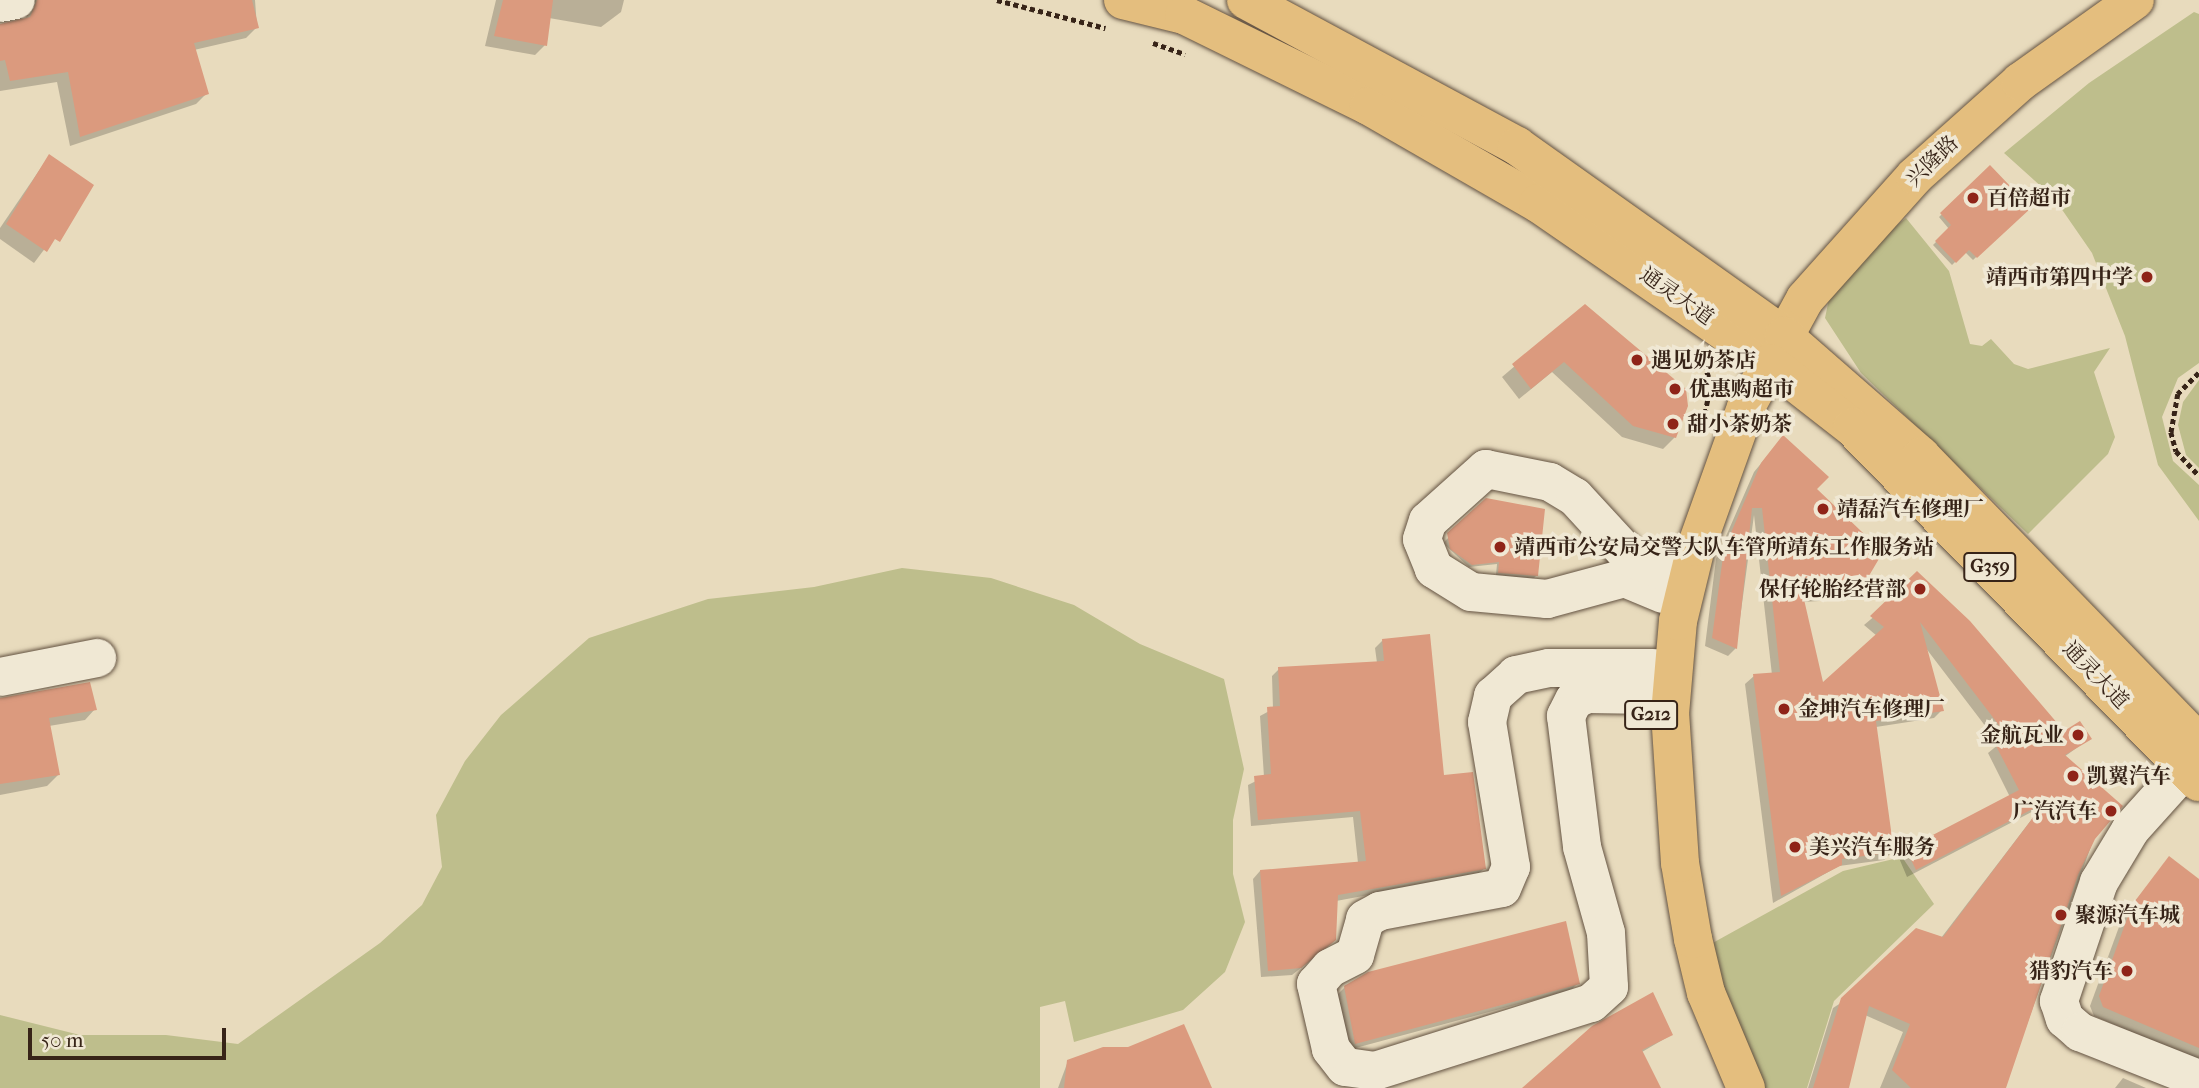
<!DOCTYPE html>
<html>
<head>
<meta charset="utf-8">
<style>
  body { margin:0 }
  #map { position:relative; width:2199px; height:1088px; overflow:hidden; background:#e8dbbd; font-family:"IM FELL French Canon","Noto Serif SC",serif }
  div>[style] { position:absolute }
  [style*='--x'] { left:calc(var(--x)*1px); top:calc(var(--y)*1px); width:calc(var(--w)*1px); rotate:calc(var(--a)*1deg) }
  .green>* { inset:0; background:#bebe8c }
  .shadow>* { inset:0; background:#0003 }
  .building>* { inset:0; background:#db9a7e }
  .path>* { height:4.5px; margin-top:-2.25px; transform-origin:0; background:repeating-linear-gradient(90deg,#372418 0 5px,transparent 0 8.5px) }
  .roads { filter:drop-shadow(0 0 2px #635241) drop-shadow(0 0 2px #635241) }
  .minor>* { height:38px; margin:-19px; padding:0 19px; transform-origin:19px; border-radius:19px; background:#f0e8d4 }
  .major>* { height:38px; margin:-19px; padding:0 19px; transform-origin:19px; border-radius:19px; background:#e4be7e }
  .highway>* { height:38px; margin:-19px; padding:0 19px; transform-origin:19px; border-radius:19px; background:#e4be7e }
  .dots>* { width:19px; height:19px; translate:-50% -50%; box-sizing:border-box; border:4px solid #f0e8d4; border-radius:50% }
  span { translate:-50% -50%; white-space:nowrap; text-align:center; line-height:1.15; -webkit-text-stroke:7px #f0e8d4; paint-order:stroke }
  .shield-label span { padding:2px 5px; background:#f0e8d4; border:2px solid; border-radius:5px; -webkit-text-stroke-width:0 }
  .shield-label { font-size:19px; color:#372418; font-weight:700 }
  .street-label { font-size:21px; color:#372418 }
  .poi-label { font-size:21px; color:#372418; font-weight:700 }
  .left { translate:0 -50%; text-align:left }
  .right { translate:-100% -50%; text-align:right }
  .scale { position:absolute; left:28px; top:1028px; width:198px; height:32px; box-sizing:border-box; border:4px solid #372418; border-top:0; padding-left:9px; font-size:21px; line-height:24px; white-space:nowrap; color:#372418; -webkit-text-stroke:5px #f0e8d4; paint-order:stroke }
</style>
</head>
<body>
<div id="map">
  <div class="green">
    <i style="clip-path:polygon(2194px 12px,2199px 14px,2199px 363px,2178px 378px,2162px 417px,2173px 461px,2199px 485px,2199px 521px,2158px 465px,2125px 336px,2092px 253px,2054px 198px,2004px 153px,2089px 83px)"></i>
    <i style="clip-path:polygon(1906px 218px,1949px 271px,1970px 344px,1982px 346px,1991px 339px,2014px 364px,2028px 369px,2110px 348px,2094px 372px,2115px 437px,2108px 454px,2028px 534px,1861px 373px,1825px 318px,1829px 299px,1875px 242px)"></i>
    <i style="clip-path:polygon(2199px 380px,2199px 468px,2186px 455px,2178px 425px,2183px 402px)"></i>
    <i style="clip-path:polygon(902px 568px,991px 578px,1074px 605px,1140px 644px,1224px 679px,1244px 769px,1233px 820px,1233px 874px,1245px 922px,1225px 972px,1183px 1010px,1074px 1042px,1065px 1001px,1040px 1007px,1040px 1088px,0 1088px,0 1015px,80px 1035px,166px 1035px,238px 1044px,380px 943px,422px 905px,442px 867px,436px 815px,465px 761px,501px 715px,589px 638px,708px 599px,814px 587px)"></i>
    <i style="clip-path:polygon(1902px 857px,1934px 904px,1834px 1001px,1807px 1088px,1760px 1088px,1709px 945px,1843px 871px)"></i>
  </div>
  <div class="shadow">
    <i style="clip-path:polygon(22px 0,255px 0,257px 27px,246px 38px,194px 50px,207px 93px,196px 104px,70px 146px,57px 82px,0 91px,0 25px,26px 19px)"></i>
    <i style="clip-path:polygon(496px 0,624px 0,621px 12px,601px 27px,549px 18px,545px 45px,535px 55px,485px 46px)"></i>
    <i style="clip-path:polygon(49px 156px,92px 186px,34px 263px,0 239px,0 228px)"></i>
    <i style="clip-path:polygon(1990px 168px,2028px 208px,1973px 260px,1965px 252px,1952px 265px,1933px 245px,1949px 229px,1939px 217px)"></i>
    <i style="clip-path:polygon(1585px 306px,1675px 437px,1663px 449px,1622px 437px,1552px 372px,1519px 399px,1502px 377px)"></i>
    <i style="clip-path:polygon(1783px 437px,1815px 489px,1859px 590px,1851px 599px,1803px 602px,1822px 685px,1877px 636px,1864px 625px,1921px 577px,2064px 733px,2089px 739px,2064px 757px,2094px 838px,2004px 1088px,1880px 1088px,1903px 1032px,1865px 1015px,1847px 1088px,1808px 1088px,1833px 1008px,1941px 938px,2041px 807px,1907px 877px,1899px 858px,1907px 850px,2010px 797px,1988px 753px,1999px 744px,1925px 647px,1942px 710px,1934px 718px,1876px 727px,1893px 851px,1884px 860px,1839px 866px,1773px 903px,1745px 684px,1754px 676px,1772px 675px,1754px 515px,1736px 648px,1728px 656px,1705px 646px,1716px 559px,1754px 472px)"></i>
    <i style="clip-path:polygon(1487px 500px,1537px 575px,1533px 579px,1496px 575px,1497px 564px,1469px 567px,1443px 543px)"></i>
    <i style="clip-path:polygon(1383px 640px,1485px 868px,1477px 875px,1336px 901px,1327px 947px,1292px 975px,1261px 977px,1253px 879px,1260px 871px,1358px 863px,1353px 817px,1251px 826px,1248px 785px,1264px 777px,1260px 716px,1273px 709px,1272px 676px,1279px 669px,1377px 663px,1375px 648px)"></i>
    <i style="clip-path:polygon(0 699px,95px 709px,85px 720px,49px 726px,58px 775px,47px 786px,0 795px)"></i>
    <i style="clip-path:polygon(2170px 858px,2199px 882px,2199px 1061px,2094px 1016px,2090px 1006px,2123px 916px)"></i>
    <i style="clip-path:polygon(1578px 983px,1571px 990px,1348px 1050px,1337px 995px,1345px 987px)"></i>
    <i style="clip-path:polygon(1671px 1035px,1642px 1052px,1659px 1088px,1524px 1088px)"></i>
    <i style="clip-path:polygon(1068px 1061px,1210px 1088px,1058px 1088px)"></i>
    <i style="clip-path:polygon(2123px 1078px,2146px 1088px,2115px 1088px)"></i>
  </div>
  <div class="building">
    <i style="clip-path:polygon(37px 0,252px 0,259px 28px,194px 43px,209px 94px,80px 137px,68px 72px,10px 81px,5px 60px,0 61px,0 24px,30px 17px)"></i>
    <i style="clip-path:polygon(503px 0,553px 0,547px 46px,494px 36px)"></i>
    <i style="clip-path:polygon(49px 154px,94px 185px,60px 242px,55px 239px,47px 252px,6px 224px)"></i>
    <i style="clip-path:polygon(1990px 165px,2031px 208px,1977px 258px,1969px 250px,1956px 263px,1935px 241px,1951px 225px,1940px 213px)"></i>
    <i style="clip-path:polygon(1585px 304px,1686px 389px,1688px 406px,1676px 438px,1633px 426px,1564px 362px,1531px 389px,1512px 364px)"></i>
    <i style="clip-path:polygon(1783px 435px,1829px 477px,1817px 489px,1883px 552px,1860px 591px,1803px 595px,1823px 682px,1884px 627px,1870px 616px,1917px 571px,1970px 621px,2064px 731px,2080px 721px,2092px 739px,2065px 755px,2123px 806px,2095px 839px,2078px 875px,2006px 1088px,1911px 1088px,1892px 1070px,1910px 1024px,1869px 1006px,1849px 1088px,1813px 1088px,1841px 998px,1916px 928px,1943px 937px,2044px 803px,1916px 870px,1906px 849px,2019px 790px,1995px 744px,2008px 737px,1920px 622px,1944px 711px,1876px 721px,1894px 852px,1842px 859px,1842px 865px,1781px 896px,1753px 674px,1780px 672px,1762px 508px,1752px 508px,1737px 649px,1712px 638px,1724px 549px,1761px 463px)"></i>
    <i style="clip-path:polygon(1486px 498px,1545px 509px,1538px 576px,1498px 573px,1499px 562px,1472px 565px,1450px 549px,1447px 533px)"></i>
    <i style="clip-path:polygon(1430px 634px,1444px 775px,1473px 772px,1486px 869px,1338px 895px,1336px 940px,1301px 968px,1268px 971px,1260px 870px,1366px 861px,1360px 811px,1258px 820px,1254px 776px,1271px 774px,1267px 707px,1280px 706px,1278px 667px,1384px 661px,1382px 639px)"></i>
    <i style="clip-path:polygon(90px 682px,97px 710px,49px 718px,60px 775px,0 784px,0 698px)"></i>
    <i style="clip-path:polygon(2169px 856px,2199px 879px,2199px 1048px,2103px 1007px,2099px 996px,2132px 905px)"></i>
    <i style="clip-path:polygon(1566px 921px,1580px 984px,1355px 1044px,1344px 986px,1368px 972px)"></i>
    <i style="clip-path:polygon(1653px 992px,1673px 1035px,1642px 1050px,1661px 1088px,1522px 1088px,1592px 1026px)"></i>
    <i style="clip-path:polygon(1184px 1024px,1212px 1088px,1064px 1088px,1067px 1060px,1103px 1047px,1128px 1047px)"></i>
  </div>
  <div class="path">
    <i style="--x:997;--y:0;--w:112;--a:14.5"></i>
    <i style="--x:1153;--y:43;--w:34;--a:19"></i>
    <i style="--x:1702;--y:356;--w:29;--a:72"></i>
    <i style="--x:1711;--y:384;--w:42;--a:101"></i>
    <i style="--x:2199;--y:373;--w:30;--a:135"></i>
    <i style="--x:2178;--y:394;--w:39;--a:100"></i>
    <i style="--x:2171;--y:432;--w:20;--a:75"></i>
    <i style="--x:2176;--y:451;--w:34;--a:47"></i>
  </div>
  <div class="roads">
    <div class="minor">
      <i style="--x:0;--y:3;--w:16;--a:-11"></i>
      <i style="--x:1663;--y:594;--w:41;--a:-157.2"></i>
      <i style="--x:1625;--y:578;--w:81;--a:164.9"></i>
      <i style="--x:1547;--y:599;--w:76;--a:-174.7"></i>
      <i style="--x:1471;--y:592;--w:44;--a:-148.1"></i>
      <i style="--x:1434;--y:569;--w:32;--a:-112"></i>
      <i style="--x:1422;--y:539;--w:19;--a:-72"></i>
      <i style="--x:1428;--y:521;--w:78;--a:-41.9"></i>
      <i style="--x:1486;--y:469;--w:65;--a:11.5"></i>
      <i style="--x:1550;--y:482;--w:29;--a:31"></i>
      <i style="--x:1575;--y:497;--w:83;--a:47.4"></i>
      <i style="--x:1631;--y:558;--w:40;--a:22"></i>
      <i style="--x:0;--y:677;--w:99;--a:-11.1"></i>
      <i style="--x:1651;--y:695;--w:64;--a:-179.1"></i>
      <i style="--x:1587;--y:694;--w:14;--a:155"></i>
      <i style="--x:1574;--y:700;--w:18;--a:117"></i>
      <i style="--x:1566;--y:716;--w:132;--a:83"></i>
      <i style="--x:1582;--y:847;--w:89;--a:74.4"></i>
      <i style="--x:1606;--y:933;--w:54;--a:86.8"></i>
      <i style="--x:1609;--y:987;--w:24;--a:138"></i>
      <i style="--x:1591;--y:1003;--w:226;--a:162.5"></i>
      <i style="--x:1375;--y:1071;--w:30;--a:-172"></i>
      <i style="--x:1345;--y:1067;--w:23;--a:-128"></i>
      <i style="--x:1331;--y:1049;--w:67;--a:-103"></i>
      <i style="--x:1316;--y:984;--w:21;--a:-49"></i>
      <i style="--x:1330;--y:968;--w:28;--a:-27"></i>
      <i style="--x:1355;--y:955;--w:37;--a:-74"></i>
      <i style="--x:1365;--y:919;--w:17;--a:-28"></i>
      <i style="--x:1380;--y:911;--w:124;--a:-10.7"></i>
      <i style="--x:1502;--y:888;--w:23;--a:-67"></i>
      <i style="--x:1511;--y:867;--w:147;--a:-99.4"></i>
      <i style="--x:1487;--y:722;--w:27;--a:-77"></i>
      <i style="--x:1493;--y:696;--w:31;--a:-42"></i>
      <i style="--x:1516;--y:675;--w:34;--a:-12"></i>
      <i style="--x:1549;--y:668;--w:104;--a:0"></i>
      <i style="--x:2185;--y:769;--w:81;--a:132"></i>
      <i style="--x:2131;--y:829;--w:62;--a:121.1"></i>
      <i style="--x:2099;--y:882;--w:126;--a:108.6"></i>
      <i style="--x:2059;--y:1001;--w:19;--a:72"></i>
      <i style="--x:2065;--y:1019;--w:20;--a:41"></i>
      <i style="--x:2080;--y:1032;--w:128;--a:21.6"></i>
    </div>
    <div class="major">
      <i style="--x:1123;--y:0;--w:63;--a:13.8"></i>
      <i style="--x:1184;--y:15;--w:206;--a:26.2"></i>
      <i style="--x:1369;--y:106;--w:195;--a:29.9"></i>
      <i style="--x:1538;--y:203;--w:282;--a:34.6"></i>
      <i style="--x:1770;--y:363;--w:73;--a:-61.3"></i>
      <i style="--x:1805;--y:299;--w:165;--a:-48.2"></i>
      <i style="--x:1915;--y:176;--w:141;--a:-41.8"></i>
      <i style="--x:2020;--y:82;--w:141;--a:-35.5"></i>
      <i style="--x:1246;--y:0;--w:308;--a:28.3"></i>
      <i style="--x:1517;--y:146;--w:328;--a:35.4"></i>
    </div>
    <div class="highway">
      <i style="--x:1784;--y:336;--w:182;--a:41.2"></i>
      <i style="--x:1921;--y:456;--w:400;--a:45.9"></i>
      <i style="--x:1746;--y:1088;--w:103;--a:-112.8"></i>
      <i style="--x:1706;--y:993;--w:56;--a:-103.5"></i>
      <i style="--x:1693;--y:939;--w:77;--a:-99.7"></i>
      <i style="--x:1680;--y:863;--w:149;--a:-93.8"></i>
      <i style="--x:1670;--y:714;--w:93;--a:-85.1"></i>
      <i style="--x:1678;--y:621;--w:76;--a:-76.3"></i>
      <i style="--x:1696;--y:547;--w:149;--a:-70.3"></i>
      <i style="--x:1746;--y:407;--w:50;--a:-61.4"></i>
      <i style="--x:1770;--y:363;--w:104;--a:38"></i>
      <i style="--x:1852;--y:427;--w:496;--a:45.7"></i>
    </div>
  </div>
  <div class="dots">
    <i style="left:1973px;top:198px;background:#8f2418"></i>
    <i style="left:2147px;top:277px;background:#8f2418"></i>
    <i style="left:1637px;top:360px;background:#8f2418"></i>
    <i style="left:1675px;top:389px;background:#8f2418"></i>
    <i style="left:1673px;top:424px;background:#8f2418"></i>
    <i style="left:1823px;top:509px;background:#8f2418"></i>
    <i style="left:1500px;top:547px;background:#8f2418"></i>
    <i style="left:1920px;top:589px;background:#8f2418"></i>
    <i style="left:1784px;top:709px;background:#8f2418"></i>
    <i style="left:2078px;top:735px;background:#8f2418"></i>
    <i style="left:2073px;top:776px;background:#8f2418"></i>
    <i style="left:2111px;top:811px;background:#8f2418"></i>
    <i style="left:1795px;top:847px;background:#8f2418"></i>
    <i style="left:2061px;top:915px;background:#8f2418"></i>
    <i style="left:2127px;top:971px;background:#8f2418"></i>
  </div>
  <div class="shield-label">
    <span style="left:1990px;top:567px">G359</span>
    <span style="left:1651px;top:715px">G212</span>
  </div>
  <div class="street-label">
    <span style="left:1932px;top:161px;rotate:-44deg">兴隆路</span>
    <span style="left:1677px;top:296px;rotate:35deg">通灵大道</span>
    <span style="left:2096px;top:675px;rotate:46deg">通灵大道</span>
  </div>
  <div class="poi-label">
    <span class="left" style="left:1987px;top:198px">百倍超市</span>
    <span class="right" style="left:2133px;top:277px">靖西市第四中学</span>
    <span class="left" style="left:1651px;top:360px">遇见奶茶店</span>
    <span class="left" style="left:1689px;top:389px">优惠购超市</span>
    <span class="left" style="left:1687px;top:424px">甜小茶奶茶</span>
    <span class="left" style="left:1837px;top:509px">靖磊汽车修理厂</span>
    <span class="left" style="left:1514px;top:547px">靖西市公安局交警大队车管所靖东工作服务站</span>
    <span class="right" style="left:1906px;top:589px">保仔轮胎经营部</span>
    <span class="left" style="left:1798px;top:709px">金坤汽车修理厂</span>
    <span class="right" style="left:2064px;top:735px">金航瓦业</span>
    <span class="left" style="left:2087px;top:776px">凯翼汽车</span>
    <span class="right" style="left:2097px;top:811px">广汽汽车</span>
    <span class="left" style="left:1809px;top:847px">美兴汽车服务</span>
    <span class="left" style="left:2075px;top:915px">聚源汽车城</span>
    <span class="right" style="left:2113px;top:971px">猎豹汽车</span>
  </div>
  <div class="scale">50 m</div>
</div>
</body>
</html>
